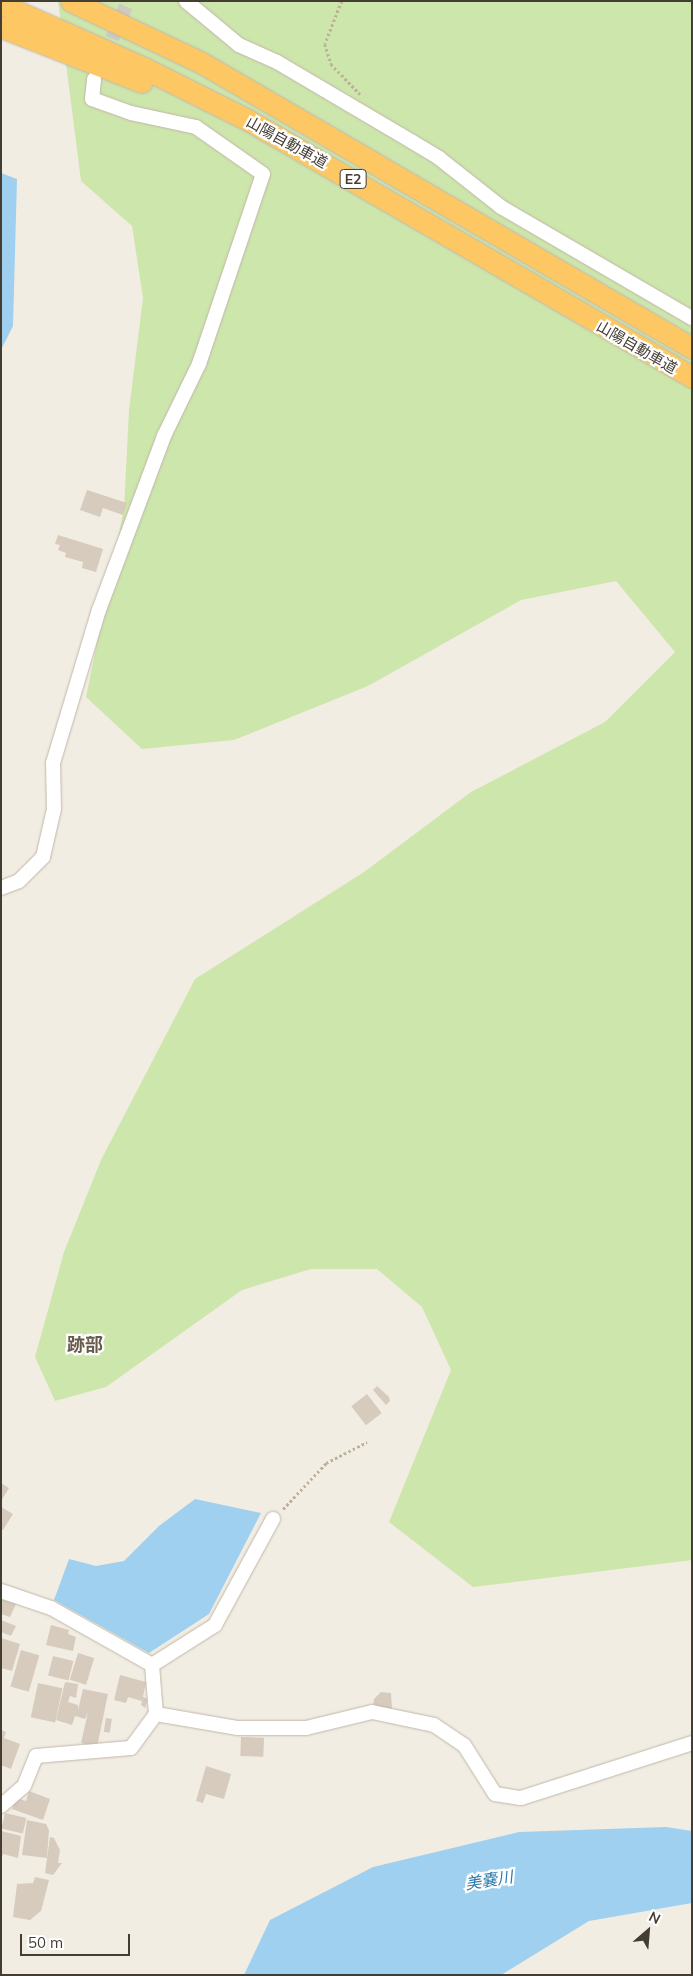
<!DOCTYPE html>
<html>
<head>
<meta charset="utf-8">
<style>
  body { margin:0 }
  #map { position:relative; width:693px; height:1976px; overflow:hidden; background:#f2ede3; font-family:Mulish,"Noto Sans JP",sans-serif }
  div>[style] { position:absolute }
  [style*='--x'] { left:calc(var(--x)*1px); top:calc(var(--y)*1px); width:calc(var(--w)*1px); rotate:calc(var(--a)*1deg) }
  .green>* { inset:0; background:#cde6ac }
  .water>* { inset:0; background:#9fd0ef }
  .building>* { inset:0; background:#d6cbbc; transform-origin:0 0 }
  .minor-tunnel>* { height:14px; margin-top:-7px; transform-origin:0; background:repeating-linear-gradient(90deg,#cfcac0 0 14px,transparent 0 21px) }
  .path>* { height:2.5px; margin-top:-1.25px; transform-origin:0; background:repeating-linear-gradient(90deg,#beb097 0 2.5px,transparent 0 5px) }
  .roads { filter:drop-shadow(0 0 1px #c0b7a9) drop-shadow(0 0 1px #c0b7a9) }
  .minor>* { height:14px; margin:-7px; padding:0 7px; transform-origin:7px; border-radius:7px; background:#fff }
  .highway>* { height:21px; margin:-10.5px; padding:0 10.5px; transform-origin:10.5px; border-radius:10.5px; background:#fdc763 }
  span { translate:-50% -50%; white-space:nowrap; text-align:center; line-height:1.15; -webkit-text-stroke:4.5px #fff; paint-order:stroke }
  .shield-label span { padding:1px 4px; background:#fff; border:1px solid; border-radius:4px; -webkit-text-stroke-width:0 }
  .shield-label { font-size:14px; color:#433d34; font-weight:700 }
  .street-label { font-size:15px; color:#433d34 }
  .water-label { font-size:16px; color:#2e7aae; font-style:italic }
  .quarter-label { font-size:18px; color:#665b4b; font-weight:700 }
  .frame { position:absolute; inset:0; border:2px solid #433d34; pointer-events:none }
  .north { position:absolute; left:623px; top:1906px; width:50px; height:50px; -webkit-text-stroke:4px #fff; paint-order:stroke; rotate:27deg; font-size:14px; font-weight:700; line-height:20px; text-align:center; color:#433d34 }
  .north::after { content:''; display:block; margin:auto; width:18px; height:22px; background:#433d34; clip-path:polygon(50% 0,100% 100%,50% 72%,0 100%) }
  .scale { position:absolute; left:20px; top:1934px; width:110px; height:22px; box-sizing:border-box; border:2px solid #433d34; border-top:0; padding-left:6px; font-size:15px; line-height:18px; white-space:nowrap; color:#433d34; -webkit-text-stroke:4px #fff; paint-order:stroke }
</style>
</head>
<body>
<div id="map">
  <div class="green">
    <i style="clip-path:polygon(58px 1px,692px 1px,692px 1560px,473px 1587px,389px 1522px,451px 1370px,422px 1307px,377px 1269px,311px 1269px,242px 1290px,106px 1387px,55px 1401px,35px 1357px,64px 1252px,101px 1160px,195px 979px,364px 872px,471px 792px,605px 722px,675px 652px,616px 581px,521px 600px,368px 686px,234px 740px,142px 749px,86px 697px,124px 509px,129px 410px,143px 298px,132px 226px,81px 181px)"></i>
  </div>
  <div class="water">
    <i style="clip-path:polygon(1px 173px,17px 179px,13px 326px,1px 350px)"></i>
    <i style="clip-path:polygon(195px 1499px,261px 1513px,209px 1614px,149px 1653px,54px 1600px,69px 1559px,96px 1566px,124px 1561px,159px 1526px)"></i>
    <i style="clip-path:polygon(666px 1827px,692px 1831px,692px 1903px,589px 1921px,501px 1975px,244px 1975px,270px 1920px,373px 1867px,519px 1832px)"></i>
  </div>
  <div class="building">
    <i style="clip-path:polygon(87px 490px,127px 503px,123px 515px,103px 508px,100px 517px,80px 510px)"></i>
    <i style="clip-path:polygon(58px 535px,103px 549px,96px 572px,82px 568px,83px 562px,65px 557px,66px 553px,58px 550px,60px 545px,55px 544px)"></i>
    <i style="clip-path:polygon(377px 1386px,389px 1397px,390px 1401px,386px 1405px,373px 1390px)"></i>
    <i style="left:367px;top:1394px;width:24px;height:20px;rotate:52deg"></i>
    <i style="clip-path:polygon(1px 1483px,9px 1488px,1px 1501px)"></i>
    <i style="clip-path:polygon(1px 1507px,13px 1514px,3px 1530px,1px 1529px)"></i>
    <i style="clip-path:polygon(1px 1599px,16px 1604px,10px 1617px,1px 1614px)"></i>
    <i style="clip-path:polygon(1px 1620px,16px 1626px,11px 1636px,1px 1632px)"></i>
    <i style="clip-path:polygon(51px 1625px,69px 1630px,68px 1634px,76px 1637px,73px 1651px,46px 1645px)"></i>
    <i style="clip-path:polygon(1px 1638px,20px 1644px,12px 1671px,1px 1668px)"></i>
    <i style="left:21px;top:1650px;width:19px;height:38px;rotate:16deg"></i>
    <i style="left:78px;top:1653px;width:17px;height:28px;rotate:17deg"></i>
    <i style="left:53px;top:1656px;width:21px;height:20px;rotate:14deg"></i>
    <i style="clip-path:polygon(120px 1675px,146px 1682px,143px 1697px,148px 1699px,145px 1708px,141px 1705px,142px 1701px,128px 1697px,126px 1703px,114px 1700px)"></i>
    <i style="clip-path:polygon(65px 1682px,78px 1684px,76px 1698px,70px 1696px,68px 1702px,78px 1705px,78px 1710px,83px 1689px,108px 1694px,97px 1747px,81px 1743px,88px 1712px,85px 1719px,75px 1716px,72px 1725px,56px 1720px)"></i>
    <i style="left:38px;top:1683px;width:25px;height:35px;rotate:12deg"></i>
    <i style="clip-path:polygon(381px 1692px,391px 1693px,392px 1710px,373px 1707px,374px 1699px)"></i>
    <i style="left:106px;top:1718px;width:6px;height:14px;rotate:9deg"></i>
    <i style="clip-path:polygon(1px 1730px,6px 1732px,4px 1738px,20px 1744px,11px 1769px,1px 1765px)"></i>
    <i style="left:241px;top:1737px;width:23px;height:19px;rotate:2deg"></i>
    <i style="clip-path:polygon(206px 1766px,231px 1774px,224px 1799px,206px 1794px,203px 1803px,196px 1801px)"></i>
    <i style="clip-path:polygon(29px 1791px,50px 1799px,43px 1820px,12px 1809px,16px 1798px,26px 1801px)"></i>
    <i style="left:5px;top:1813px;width:22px;height:16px;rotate:13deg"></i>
    <i style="clip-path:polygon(27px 1820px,46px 1824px,49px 1830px,47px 1858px,22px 1855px)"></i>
    <i style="clip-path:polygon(1px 1831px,21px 1836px,18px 1858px,3px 1854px,1px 1860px)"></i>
    <i style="clip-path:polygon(50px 1837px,54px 1838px,60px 1850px,58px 1863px,62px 1863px,53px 1875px,45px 1873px)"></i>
    <i style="clip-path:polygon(35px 1877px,49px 1880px,41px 1911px,30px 1920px,13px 1917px,17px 1884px,33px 1883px)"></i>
  </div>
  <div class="minor-tunnel">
    <i style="--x:104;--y:58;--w:62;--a:-67.2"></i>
  </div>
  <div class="path">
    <i style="--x:342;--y:1;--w:46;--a:111.6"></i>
    <i style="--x:325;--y:44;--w:21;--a:73"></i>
    <i style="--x:331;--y:64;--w:42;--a:46"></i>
    <i style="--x:283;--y:1509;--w:63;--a:-46.9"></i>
    <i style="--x:326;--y:1463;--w:46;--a:-27.1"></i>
  </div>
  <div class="roads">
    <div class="minor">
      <i style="--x:186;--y:1;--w:69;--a:39.7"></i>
      <i style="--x:239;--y:45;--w:42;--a:24.1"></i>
      <i style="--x:277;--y:62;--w:156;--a:30.5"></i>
      <i style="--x:411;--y:141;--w:33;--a:31"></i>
      <i style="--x:439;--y:158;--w:79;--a:38.3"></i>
      <i style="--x:501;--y:207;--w:221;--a:30.2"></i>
      <i style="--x:1;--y:888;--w:19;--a:-21"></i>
      <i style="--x:19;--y:881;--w:34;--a:-45"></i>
      <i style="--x:43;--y:857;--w:49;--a:-77.1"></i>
      <i style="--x:54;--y:809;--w:46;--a:-91.2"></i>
      <i style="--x:53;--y:763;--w:160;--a:-73.3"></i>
      <i style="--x:99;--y:610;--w:186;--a:-69.5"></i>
      <i style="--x:164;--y:436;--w:80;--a:-64.1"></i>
      <i style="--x:199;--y:364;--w:200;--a:-71.4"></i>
      <i style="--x:263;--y:174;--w:82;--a:-145"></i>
      <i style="--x:196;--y:127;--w:66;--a:-167.8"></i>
      <i style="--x:131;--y:113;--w:41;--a:-160.3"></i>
      <i style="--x:92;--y:99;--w:20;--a:-84"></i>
      <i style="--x:1;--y:1591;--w:53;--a:18.8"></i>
      <i style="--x:51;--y:1608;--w:116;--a:29.4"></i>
      <i style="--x:152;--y:1665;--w:75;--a:-32.4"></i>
      <i style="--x:215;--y:1625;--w:121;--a:-61.3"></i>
      <i style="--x:156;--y:1714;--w:82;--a:9.8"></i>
      <i style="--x:237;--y:1728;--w:69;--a:0"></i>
      <i style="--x:306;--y:1728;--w:68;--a:-13.6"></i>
      <i style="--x:372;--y:1712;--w:63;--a:11.8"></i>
      <i style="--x:434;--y:1725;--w:36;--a:34"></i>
      <i style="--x:464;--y:1745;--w:58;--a:57.7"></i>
      <i style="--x:495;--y:1794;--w:26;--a:9"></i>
      <i style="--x:521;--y:1798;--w:180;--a:-17.8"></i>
      <i style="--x:1;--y:1806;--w:30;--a:-41"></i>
      <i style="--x:24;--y:1786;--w:32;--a:-68"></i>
      <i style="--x:36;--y:1756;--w:95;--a:-4.8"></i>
      <i style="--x:131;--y:1748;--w:42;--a:-53.7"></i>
      <i style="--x:156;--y:1714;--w:49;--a:-94.7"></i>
    </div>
    <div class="highway">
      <i style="--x:71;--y:1;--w:145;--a:25.3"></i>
      <i style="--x:202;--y:63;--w:567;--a:30.18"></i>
      <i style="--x:1;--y:4;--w:157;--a:24.1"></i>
      <i style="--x:144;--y:68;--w:116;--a:26.6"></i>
      <i style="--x:248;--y:120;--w:513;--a:30.06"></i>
      <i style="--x:1;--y:27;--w:151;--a:21.3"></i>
    </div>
  </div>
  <div class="shield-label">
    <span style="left:353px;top:179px">E2</span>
  </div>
  <div class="street-label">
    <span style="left:287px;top:142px;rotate:29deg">山陽自動車道</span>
    <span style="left:637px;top:347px;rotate:30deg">山陽自動車道</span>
  </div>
  <div class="water-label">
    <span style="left:489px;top:1880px;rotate:-9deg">美嚢川</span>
  </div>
  <div class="quarter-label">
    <span style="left:85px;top:1345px">跡部</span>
  </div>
  <div class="frame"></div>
  <div class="north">N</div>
  <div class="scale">50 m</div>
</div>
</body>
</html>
